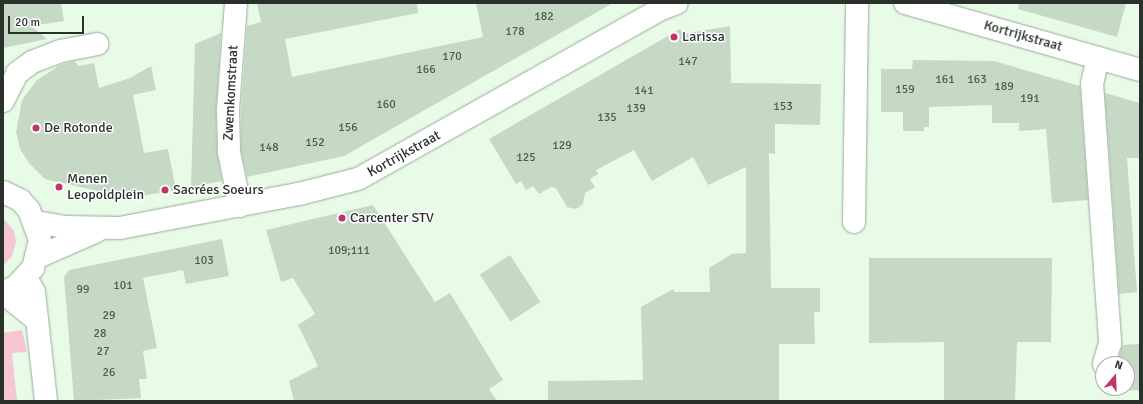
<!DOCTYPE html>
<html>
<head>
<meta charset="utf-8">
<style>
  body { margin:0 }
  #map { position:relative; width:1143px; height:404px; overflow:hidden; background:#e7fbe7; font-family:Signika,sans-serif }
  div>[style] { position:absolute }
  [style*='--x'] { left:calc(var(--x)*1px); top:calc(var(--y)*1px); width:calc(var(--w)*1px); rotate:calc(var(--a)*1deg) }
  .green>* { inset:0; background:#f6c6d2 }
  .building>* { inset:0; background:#c5d9c5; transform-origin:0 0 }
  .roads { filter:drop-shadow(0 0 1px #98ab98) drop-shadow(0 0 1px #98ab98) }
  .minor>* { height:22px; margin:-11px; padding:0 11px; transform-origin:11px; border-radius:11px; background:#fff }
  .dots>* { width:11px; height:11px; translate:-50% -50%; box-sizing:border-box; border:2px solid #fff; border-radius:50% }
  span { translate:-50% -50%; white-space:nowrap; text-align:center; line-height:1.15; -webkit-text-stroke:3px #fff; paint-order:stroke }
  .number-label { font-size:12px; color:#515b51 }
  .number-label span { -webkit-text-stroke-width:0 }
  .street-label { font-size:14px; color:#2a312a }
  .poi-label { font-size:14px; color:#2a312a }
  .left { translate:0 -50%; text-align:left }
  .frame { position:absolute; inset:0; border:4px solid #2a312a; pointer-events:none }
  .north { position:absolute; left:1095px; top:356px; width:40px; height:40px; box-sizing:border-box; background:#fff; border:1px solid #aaadaa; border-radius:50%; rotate:19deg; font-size:11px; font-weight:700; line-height:16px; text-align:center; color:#2a312a }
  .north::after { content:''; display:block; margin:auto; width:14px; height:18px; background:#c0356b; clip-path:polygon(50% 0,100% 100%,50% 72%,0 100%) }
  .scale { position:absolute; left:8px; top:16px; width:76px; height:18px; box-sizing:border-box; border:2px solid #2a312a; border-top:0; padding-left:5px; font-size:12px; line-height:14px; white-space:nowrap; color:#2a312a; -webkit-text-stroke:3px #fff; paint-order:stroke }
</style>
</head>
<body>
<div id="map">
  <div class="green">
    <i style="clip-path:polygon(3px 218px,14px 231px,16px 242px,12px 256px,3px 266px)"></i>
    <i style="clip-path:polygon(22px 330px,27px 352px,12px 353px,17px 401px,3px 401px,3px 333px)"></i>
  </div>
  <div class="building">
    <i style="clip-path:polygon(3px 3px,61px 3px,64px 21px,31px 26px,47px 39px,3px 48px)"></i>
    <i style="clip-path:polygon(257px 3px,417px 3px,418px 13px,285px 39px,292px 77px,483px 37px,476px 3px,613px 3px,344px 156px,247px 177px,241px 151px,241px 110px,247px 26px,261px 22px)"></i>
    <i style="clip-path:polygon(1019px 3px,1126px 3px,1117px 37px,1018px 9px)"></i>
    <i style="clip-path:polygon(730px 26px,731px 83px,821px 84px,820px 125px,775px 124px,775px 154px,769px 153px,771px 288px,820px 288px,820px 312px,814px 312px,815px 344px,779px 344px,779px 401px,548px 401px,548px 381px,643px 380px,641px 307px,673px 289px,675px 292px,710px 292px,709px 268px,732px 254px,746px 253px,746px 167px,708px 185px,693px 157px,652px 181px,634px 150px,596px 170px,598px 174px,590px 179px,595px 187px,585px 193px,583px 204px,576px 209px,567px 207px,556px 188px,551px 187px,539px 194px,533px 186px,526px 190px,521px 181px,516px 184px,489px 139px,680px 29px,683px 34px)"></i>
    <i style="clip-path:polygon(221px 33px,216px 110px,217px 152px,222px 181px,191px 187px,195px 44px)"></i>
    <i style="clip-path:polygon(913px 60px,994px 61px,1080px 86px,1088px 200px,1052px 203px,1046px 129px,1019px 131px,1019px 123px,992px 123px,992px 105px,929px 107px,929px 127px,924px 127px,924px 131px,903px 131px,903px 112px,881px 112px,881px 69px,912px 69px)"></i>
    <i style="clip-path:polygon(74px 61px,79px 66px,94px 63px,99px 88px,130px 78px,151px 66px,156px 90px,133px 95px,144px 153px,168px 149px,176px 190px,129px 198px,45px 179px,29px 163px,20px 149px,16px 132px,22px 100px,37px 80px,60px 65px)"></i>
    <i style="clip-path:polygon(1105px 93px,1140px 103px,1140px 158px,1127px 158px,1137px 292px,1119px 294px)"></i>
    <i style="clip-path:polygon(373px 205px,435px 302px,450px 293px,503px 380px,489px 389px,497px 401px,294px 401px,289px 381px,318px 366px,298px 325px,315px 314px,293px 278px,281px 282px,266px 230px)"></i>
    <i style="clip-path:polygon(222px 239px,229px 276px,186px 284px,183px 270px,143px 278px,157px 348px,143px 351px,147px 379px,139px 379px,141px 398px,74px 401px,64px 277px,69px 270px)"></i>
    <i style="left:510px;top:255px;width:56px;height:36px;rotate:57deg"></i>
    <i style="clip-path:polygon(869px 258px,1052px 258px,1051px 342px,1017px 342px,1015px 401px,944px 401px,944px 342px,869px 343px)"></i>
    <i style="clip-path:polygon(1140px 344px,1140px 390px,1118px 391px,1118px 388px,1127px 388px,1127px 364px,1117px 364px,1122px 345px)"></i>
  </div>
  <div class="roads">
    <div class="minor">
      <i style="--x:236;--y:3;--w:107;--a:94.3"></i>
      <i style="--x:228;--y:110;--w:42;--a:88.6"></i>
      <i style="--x:229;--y:152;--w:55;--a:78.5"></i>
      <i style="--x:905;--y:3;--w:244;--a:15.9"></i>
      <i style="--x:1098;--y:58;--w:26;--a:103"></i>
      <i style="--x:1092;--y:83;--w:261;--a:86"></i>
      <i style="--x:1110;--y:343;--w:22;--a:106"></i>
      <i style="--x:3;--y:101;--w:31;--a:-63"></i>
      <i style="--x:17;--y:73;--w:19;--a:-36"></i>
      <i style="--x:32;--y:62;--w:31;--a:-21"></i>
      <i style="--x:61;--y:51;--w:37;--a:-11"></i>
      <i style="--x:3;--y:192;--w:19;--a:25"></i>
      <i style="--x:20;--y:200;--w:13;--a:48"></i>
      <i style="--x:29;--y:210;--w:32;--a:70"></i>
      <i style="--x:40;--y:240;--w:29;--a:104"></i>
      <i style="--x:33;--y:268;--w:26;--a:133"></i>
      <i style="--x:15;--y:287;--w:13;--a:157"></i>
      <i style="--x:36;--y:222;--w:28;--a:10"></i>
      <i style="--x:64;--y:227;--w:56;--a:1"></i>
      <i style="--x:120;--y:228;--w:182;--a:-10.8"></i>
      <i style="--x:299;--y:194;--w:61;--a:-14.3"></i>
      <i style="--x:358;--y:179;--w:347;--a:-29.3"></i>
      <i style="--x:661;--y:9;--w:17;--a:-21"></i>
      <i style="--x:854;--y:222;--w:219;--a:-89.2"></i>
      <i style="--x:38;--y:257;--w:64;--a:-23.8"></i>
      <i style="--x:26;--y:278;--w:16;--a:60"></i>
      <i style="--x:34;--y:292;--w:110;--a:83.7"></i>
      <i style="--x:3;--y:293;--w:43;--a:38.5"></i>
    </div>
  </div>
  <div class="dots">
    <i style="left:674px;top:37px;background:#c0356b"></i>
    <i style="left:36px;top:128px;background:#c0356b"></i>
    <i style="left:59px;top:187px;background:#c0356b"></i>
    <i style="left:165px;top:190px;background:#c0356b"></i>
    <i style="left:342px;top:218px;background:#c0356b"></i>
  </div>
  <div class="number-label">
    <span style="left:544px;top:17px">182</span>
    <span style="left:515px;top:32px">178</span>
    <span style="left:452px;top:57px">170</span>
    <span style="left:688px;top:62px">147</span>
    <span style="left:426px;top:70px">166</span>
    <span style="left:945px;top:80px">161</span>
    <span style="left:977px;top:80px">163</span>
    <span style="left:1004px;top:87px">189</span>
    <span style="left:905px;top:90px">159</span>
    <span style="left:644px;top:91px">141</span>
    <span style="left:1030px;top:99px">191</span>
    <span style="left:386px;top:105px">160</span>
    <span style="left:783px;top:107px">153</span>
    <span style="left:636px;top:109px">139</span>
    <span style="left:607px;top:118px">135</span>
    <span style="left:348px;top:128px">156</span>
    <span style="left:315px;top:143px">152</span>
    <span style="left:562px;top:146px">129</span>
    <span style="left:269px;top:148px">148</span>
    <span style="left:526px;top:158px">125</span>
    <span style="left:349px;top:251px">109;111</span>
    <span style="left:204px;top:261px">103</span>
    <span style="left:123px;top:286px">101</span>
    <span style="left:83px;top:290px">99</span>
    <span style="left:109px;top:316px">29</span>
    <span style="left:100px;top:334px">28</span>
    <span style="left:103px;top:352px">27</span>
    <span style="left:109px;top:373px">26</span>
  </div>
  <div class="street-label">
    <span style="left:1023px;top:36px;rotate:16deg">Kortrijkstraat</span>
    <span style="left:231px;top:93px;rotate:-87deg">Zwemkomstraat</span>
    <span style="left:404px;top:154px;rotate:-29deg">Kortrijkstraat</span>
  </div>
  <div class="poi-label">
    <span class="left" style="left:682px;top:37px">Larissa</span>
    <span class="left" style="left:44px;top:128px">De Rotonde</span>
    <span class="left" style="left:67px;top:187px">Menen<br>Leopoldplein</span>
    <span class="left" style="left:173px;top:190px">Sacrées Soeurs</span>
    <span class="left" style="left:350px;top:218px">Carcenter STV</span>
  </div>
  <div class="frame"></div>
  <div class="north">N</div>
  <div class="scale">20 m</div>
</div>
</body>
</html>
